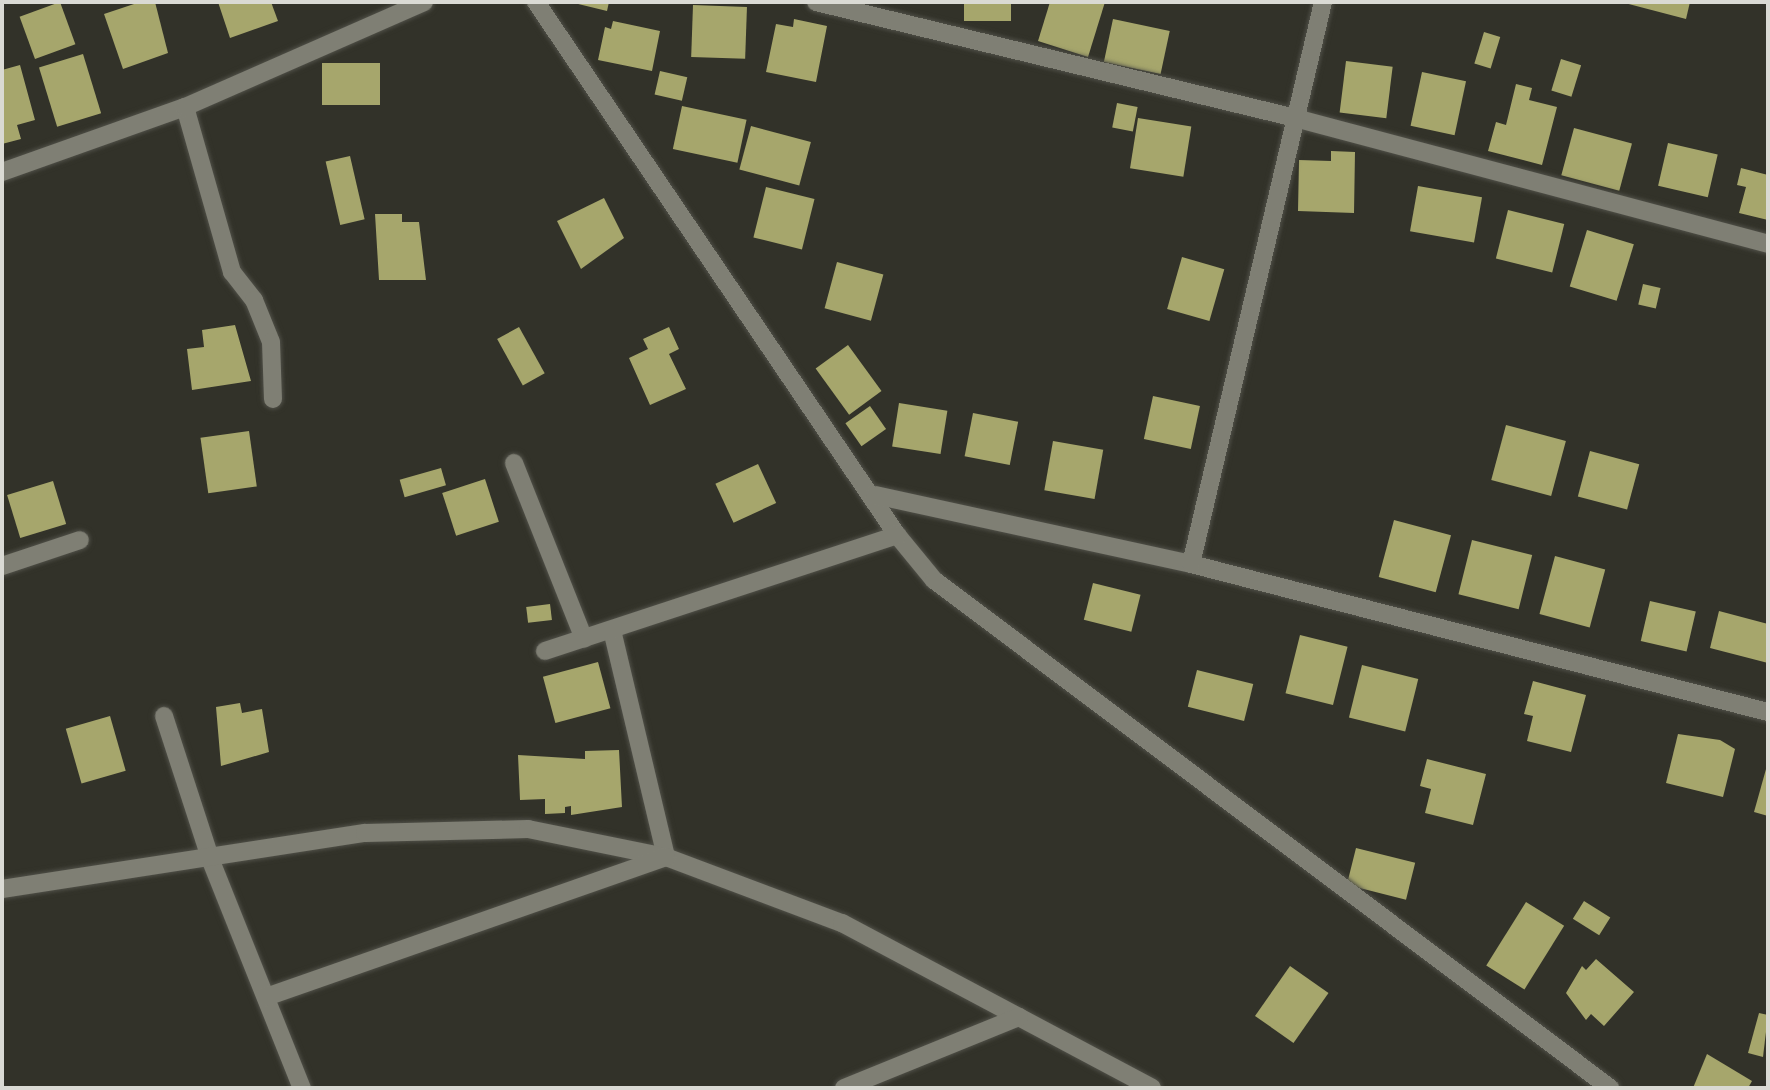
<!DOCTYPE html>
<html>
<head>
<meta charset="utf-8">
<style>
  body { margin:0 }
  #map { position:relative; width:1770px; height:1090px; overflow:hidden; background:#323229; font-family:Signika,sans-serif }
  div>[style] { position:absolute }
  [style*='--x'] { left:calc(var(--x)*1px); top:calc(var(--y)*1px); width:calc(var(--w)*1px); rotate:calc(var(--a)*1deg) }
  .building>* { inset:0; background:#a6a66c; transform-origin:0 0 }
  .roads { filter:drop-shadow(0 0 2px #505048) drop-shadow(0 0 2px #505048) }
  .street>* { height:18px; margin:-9px; padding:0 9px; transform-origin:9px; border-radius:9px; background:#7f7f74 }
  span { translate:-50% -50%; white-space:nowrap; text-align:center; line-height:1.15; -webkit-text-stroke:7px #323229; paint-order:stroke }
  .frame { position:absolute; inset:0; border:4px solid #dadad4; pointer-events:none }
</style>
</head>
<body>
<div id="map">
  <div class="building">
    <i style="left:60px;top:2px;width:45px;height:43px;rotate:70deg"></i>
    <i style="clip-path:polygon(140px 2px,155px 2px,168px 53px,123px 69px,104px 14px)"></i>
    <i style="clip-path:polygon(218px 2px,271px 2px,278px 21px,230px 38px)"></i>
    <i style="clip-path:polygon(570px 2px,609px 2px,607px 11px)"></i>
    <i style="left:964px;top:2px;width:47px;height:19px"></i>
    <i style="clip-path:polygon(1050px 2px,1105px 2px,1088px 57px,1038px 41px)"></i>
    <i style="clip-path:polygon(1621px 2px,1690px 2px,1686px 19px)"></i>
    <i style="left:693px;top:5px;width:54px;height:52px;rotate:2deg"></i>
    <i style="clip-path:polygon(794px 19px,827px 26px,816px 82px,766px 72px,776px 24px,793px 27px)"></i>
    <i style="left:1113px;top:19px;width:58px;height:44px;rotate:12deg"></i>
    <i style="clip-path:polygon(613px 21px,660px 31px,652px 71px,598px 60px,605px 27px,611px 29px)"></i>
    <i style="left:1484px;top:32px;width:17px;height:33px;rotate:17deg"></i>
    <i style="left:83px;top:54px;width:62px;height:46px;rotate:73deg"></i>
    <i style="left:1561px;top:59px;width:21px;height:33px;rotate:17deg"></i>
    <i style="left:1346px;top:61px;width:47px;height:52px;rotate:7deg"></i>
    <i style="left:322px;top:63px;width:58px;height:42px"></i>
    <i style="clip-path:polygon(20px 65px,35px 120px,17px 125px,21px 139px,2px 144px,2px 70px)"></i>
    <i style="left:660px;top:71px;width:28px;height:24px;rotate:13deg"></i>
    <i style="left:1422px;top:72px;width:45px;height:55px;rotate:12deg"></i>
    <i style="clip-path:polygon(1516px 84px,1532px 88px,1529px 100px,1557px 107px,1542px 165px,1488px 151px,1496px 122px,1506px 125px)"></i>
    <i style="left:1117px;top:103px;width:21px;height:25px;rotate:11deg"></i>
    <i style="left:682px;top:106px;width:66px;height:44px;rotate:12deg"></i>
    <i style="left:1138px;top:118px;width:54px;height:51px;rotate:9deg"></i>
    <i style="left:751px;top:126px;width:62px;height:45px;rotate:15deg"></i>
    <i style="left:1574px;top:128px;width:60px;height:49px;rotate:15deg"></i>
    <i style="left:1668px;top:143px;width:51px;height:44px;rotate:13deg"></i>
    <i style="clip-path:polygon(1331px 151px,1355px 152px,1354px 213px,1298px 211px,1299px 160px,1331px 161px)"></i>
    <i style="left:350px;top:156px;width:65px;height:25px;rotate:77deg"></i>
    <i style="clip-path:polygon(1741px 168px,1768px 175px,1768px 220px,1739px 213px,1746px 187px,1737px 185px)"></i>
    <i style="left:1418px;top:186px;width:65px;height:46px;rotate:10deg"></i>
    <i style="left:766px;top:187px;width:50px;height:52px;rotate:14deg"></i>
    <i style="clip-path:polygon(604px 198px,624px 238px,581px 269px,557px 221px)"></i>
    <i style="left:1508px;top:210px;width:58px;height:50px;rotate:14deg"></i>
    <i style="clip-path:polygon(375px 214px,402px 214px,402px 222px,419px 222px,426px 280px,379px 280px)"></i>
    <i style="left:1587px;top:230px;width:49px;height:59px;rotate:17deg"></i>
    <i style="left:1182px;top:257px;width:44px;height:54px;rotate:16deg"></i>
    <i style="left:837px;top:262px;width:48px;height:48px;rotate:15deg"></i>
    <i style="left:1643px;top:284px;width:18px;height:21px;rotate:13deg"></i>
    <i style="clip-path:polygon(235px 325px,251px 381px,192px 390px,187px 349px,204px 347px,202px 330px)"></i>
    <i style="left:519px;top:327px;width:53px;height:25px;rotate:61deg"></i>
    <i style="clip-path:polygon(669px 327px,679px 349px,669px 354px,686px 389px,650px 405px,629px 358px,648px 349px,643px 339px)"></i>
    <i style="left:848px;top:345px;width:57px;height:40px;rotate:54deg"></i>
    <i style="left:1153px;top:396px;width:48px;height:44px;rotate:12deg"></i>
    <i style="left:899px;top:403px;width:49px;height:44px;rotate:9deg"></i>
    <i style="left:870px;top:406px;width:28px;height:30px;rotate:55deg"></i>
    <i style="left:973px;top:413px;width:46px;height:44px;rotate:11deg"></i>
    <i style="left:1506px;top:425px;width:62px;height:57px;rotate:15deg"></i>
    <i style="left:249px;top:431px;width:56px;height:49px;rotate:82deg"></i>
    <i style="left:1053px;top:441px;width:51px;height:50px;rotate:10deg"></i>
    <i style="left:1590px;top:451px;width:51px;height:47px;rotate:15deg"></i>
    <i style="left:758px;top:464px;width:43px;height:47px;rotate:65deg"></i>
    <i style="left:441px;top:468px;width:18px;height:43px;rotate:74deg"></i>
    <i style="left:485px;top:479px;width:45px;height:45px;rotate:72deg"></i>
    <i style="left:53px;top:481px;width:45px;height:48px;rotate:73deg"></i>
    <i style="left:1394px;top:520px;width:59px;height:59px;rotate:15deg"></i>
    <i style="left:1472px;top:540px;width:62px;height:56px;rotate:14deg"></i>
    <i style="left:1555px;top:556px;width:52px;height:60px;rotate:15deg"></i>
    <i style="left:1093px;top:583px;width:49px;height:38px;rotate:14deg"></i>
    <i style="left:1650px;top:601px;width:47px;height:41px;rotate:13deg"></i>
    <i style="left:550px;top:604px;width:16px;height:24px;rotate:83deg"></i>
    <i style="clip-path:polygon(1719px 611px,1768px 624px,1768px 663px,1710px 648px)"></i>
    <i style="left:1300px;top:635px;width:49px;height:60px;rotate:14deg"></i>
    <i style="left:598px;top:662px;width:48px;height:57px;rotate:75deg"></i>
    <i style="left:1362px;top:665px;width:58px;height:54px;rotate:14deg"></i>
    <i style="left:1197px;top:670px;width:58px;height:38px;rotate:14deg"></i>
    <i style="clip-path:polygon(1533px 681px,1586px 695px,1571px 752px,1527px 741px,1533px 716px,1524px 714px)"></i>
    <i style="clip-path:polygon(240px 703px,242px 713px,262px 709px,269px 752px,221px 766px,216px 707px)"></i>
    <i style="left:110px;top:716px;width:57px;height:46px;rotate:74deg"></i>
    <i style="clip-path:polygon(1678px 734px,1720px 740px,1735px 749px,1723px 797px,1666px 783px)"></i>
    <i style="clip-path:polygon(619px 750px,622px 807px,571px 815px,571px 806px,565px 807px,565px 813px,545px 814px,545px 799px,520px 800px,518px 755px,585px 759px,585px 751px)"></i>
    <i style="clip-path:polygon(1427px 759px,1486px 774px,1473px 825px,1425px 813px,1431px 789px,1420px 786px)"></i>
    <i style="clip-path:polygon(1768px 762px,1768px 816px,1754px 812px)"></i>
    <i style="left:1356px;top:848px;width:61px;height:38px;rotate:14deg"></i>
    <i style="left:1584px;top:901px;width:31px;height:21px;rotate:32deg"></i>
    <i style="left:1526px;top:902px;width:45px;height:75px;rotate:32deg"></i>
    <i style="clip-path:polygon(1596px 959px,1634px 992px,1604px 1026px,1591px 1014px,1586px 1020px,1566px 993px,1582px 966px,1586px 970px)"></i>
    <i style="left:1290px;top:966px;width:47px;height:61px;rotate:35deg"></i>
    <i style="clip-path:polygon(1759px 1013px,1768px 1015px,1763px 1057px,1748px 1053px)"></i>
    <i style="clip-path:polygon(1707px 1054px,1752px 1081px,1748px 1088px,1693px 1088px)"></i>
  </div>
  <div class="roads">
    <div class="street">
      <i style="--x:536;--y:2;--w:644;--a:55.89"></i>
      <i style="--x:897;--y:535;--w:58;--a:50.6"></i>
      <i style="--x:934;--y:580;--w:846;--a:36.92"></i>
      <i style="--x:816;--y:2;--w:497;--a:13.6"></i>
      <i style="--x:1299;--y:119;--w:485;--a:14.9"></i>
      <i style="--x:185;--y:107;--w:172;--a:74.1"></i>
      <i style="--x:232;--y:272;--w:36;--a:52"></i>
      <i style="--x:254;--y:300;--w:45;--a:68"></i>
      <i style="--x:271;--y:342;--w:57;--a:88"></i>
      <i style="--x:2;--y:172;--w:194;--a:-19.6"></i>
      <i style="--x:185;--y:107;--w:261;--a:-23.7"></i>
      <i style="--x:514;--y:463;--w:189;--a:68.3"></i>
      <i style="--x:875;--y:495;--w:323;--a:12.3"></i>
      <i style="--x:1191;--y:564;--w:596;--a:14.39"></i>
      <i style="--x:1191;--y:564;--w:577;--a:-76.78"></i>
      <i style="--x:2;--y:566;--w:82;--a:-18.4"></i>
      <i style="--x:612;--y:630;--w:233;--a:76.6"></i>
      <i style="--x:545;--y:651;--w:371;--a:-18.2"></i>
      <i style="--x:164;--y:716;--w:152;--a:72"></i>
      <i style="--x:211;--y:861;--w:245;--a:68.2"></i>
      <i style="--x:2;--y:889;--w:367;--a:-8.8"></i>
      <i style="--x:365;--y:833;--w:163;--a:-1.4"></i>
      <i style="--x:528;--y:829;--w:141;--a:11.5"></i>
      <i style="--x:666;--y:857;--w:188;--a:20.6"></i>
      <i style="--x:842;--y:923;--w:351;--a:28"></i>
      <i style="--x:266;--y:997;--w:424;--a:-19.3"></i>
      <i style="--x:844;--y:1088;--w:189;--a:-22.1"></i>
    </div>
  </div>
  <div class="frame"></div>
</div>
</body>
</html>
